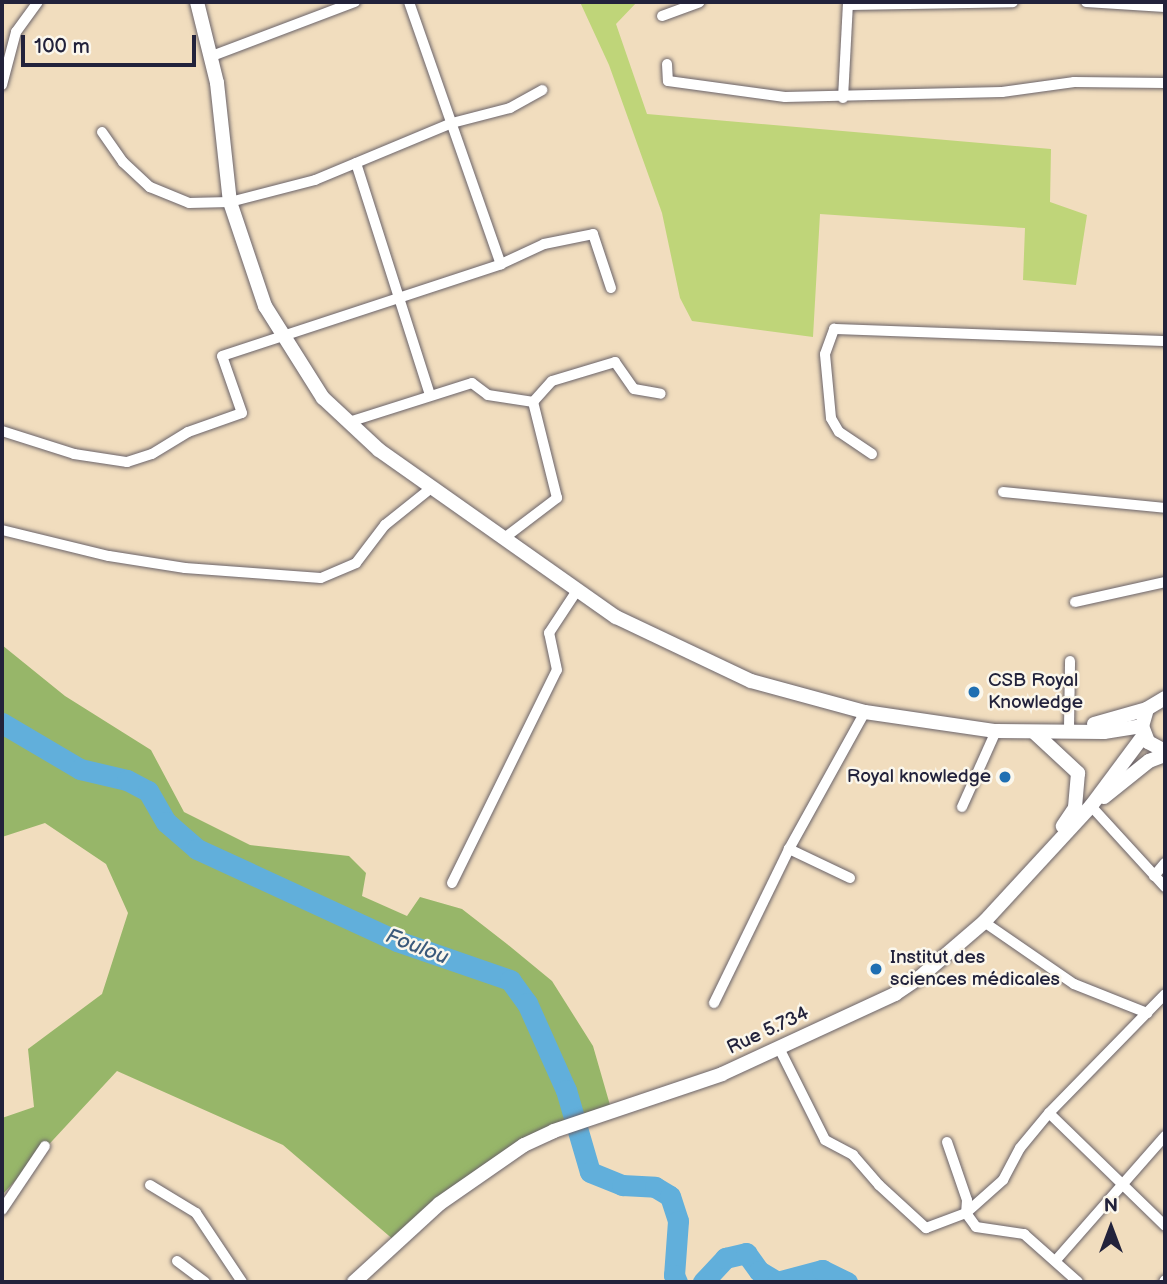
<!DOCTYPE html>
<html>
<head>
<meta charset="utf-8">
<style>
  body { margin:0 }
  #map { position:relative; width:1167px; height:1284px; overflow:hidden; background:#f1ddbe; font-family:"Balsamiq Sans",sans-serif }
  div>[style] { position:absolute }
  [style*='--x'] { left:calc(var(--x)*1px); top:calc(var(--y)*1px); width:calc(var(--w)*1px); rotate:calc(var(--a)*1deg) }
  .green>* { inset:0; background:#bfd579 }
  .forest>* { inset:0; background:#97b669 }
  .river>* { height:21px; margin:-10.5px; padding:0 10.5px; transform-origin:10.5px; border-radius:10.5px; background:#61afdb }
  .roads { filter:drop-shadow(0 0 2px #6a6369) drop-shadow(0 0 2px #6a6369) }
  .minor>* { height:10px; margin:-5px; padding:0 5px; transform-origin:5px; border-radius:5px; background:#fff }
  .tertiary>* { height:14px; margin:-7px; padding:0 7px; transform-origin:7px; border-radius:7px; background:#fff }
  .dots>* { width:19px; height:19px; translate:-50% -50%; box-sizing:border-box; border:4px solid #fbf7ec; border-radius:50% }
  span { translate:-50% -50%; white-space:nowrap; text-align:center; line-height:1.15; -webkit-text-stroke:5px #fbf7ec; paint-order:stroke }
  .poi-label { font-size:19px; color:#22223b }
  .left { translate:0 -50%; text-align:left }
  .right { translate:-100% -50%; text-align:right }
  .street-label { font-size:19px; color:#22223b }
  .water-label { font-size:21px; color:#3b5a7b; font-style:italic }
  .frame { position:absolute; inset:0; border:4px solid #22223b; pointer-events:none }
  .north { position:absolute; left:1076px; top:1193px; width:70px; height:70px; -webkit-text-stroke:5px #fbf7ec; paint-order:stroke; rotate:0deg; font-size:19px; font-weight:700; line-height:28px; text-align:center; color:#22223b }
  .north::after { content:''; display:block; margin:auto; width:24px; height:32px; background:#22223b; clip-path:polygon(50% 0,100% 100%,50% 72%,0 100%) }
  .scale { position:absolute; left:21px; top:35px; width:175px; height:32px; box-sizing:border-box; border:4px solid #22223b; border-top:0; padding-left:9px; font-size:21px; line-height:24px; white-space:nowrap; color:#22223b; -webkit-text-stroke:5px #fbf7ec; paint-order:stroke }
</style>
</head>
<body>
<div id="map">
  <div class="green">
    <i style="clip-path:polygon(580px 2px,637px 2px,616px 24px,647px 114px,1051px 149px,1050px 202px,1087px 215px,1076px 285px,1023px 280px,1025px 228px,820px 214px,813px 337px,692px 321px,680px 298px,662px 213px,609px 65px)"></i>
  </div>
  <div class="forest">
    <i style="clip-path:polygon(2px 645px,65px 696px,151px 750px,184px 812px,250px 845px,349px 856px,366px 873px,362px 896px,407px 916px,420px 897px,462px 909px,507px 944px,552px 981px,593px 1046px,612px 1112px,554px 1131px,395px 1241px,283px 1145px,117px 1071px,2px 1195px,2px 1118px,34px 1107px,28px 1049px,102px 994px,128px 913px,106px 864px,45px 823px,2px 837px)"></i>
  </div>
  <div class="river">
    <i style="--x:2;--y:723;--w:91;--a:30.5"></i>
    <i style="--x:80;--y:769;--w:48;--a:13.2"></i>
    <i style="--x:127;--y:780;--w:24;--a:28"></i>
    <i style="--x:148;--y:791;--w:36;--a:60"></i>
    <i style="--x:166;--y:822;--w:41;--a:41.1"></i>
    <i style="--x:197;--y:849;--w:220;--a:24.7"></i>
    <i style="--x:397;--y:941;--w:120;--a:19"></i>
    <i style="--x:510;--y:980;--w:29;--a:54"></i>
    <i style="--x:527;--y:1003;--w:95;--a:65.9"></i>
    <i style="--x:566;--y:1090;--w:85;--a:73.7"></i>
    <i style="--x:590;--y:1172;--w:35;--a:22"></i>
    <i style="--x:622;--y:1185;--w:33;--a:3"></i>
    <i style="--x:655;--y:1187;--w:17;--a:31"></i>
    <i style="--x:670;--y:1196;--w:26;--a:72"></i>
    <i style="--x:678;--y:1221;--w:54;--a:94.2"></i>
    <i style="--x:674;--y:1275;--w:8;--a:67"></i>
    <i style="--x:703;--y:1282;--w:33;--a:-47"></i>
    <i style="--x:725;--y:1258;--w:22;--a:-13"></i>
    <i style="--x:746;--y:1253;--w:22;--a:54"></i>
    <i style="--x:759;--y:1271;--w:21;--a:31"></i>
    <i style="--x:777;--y:1282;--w:47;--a:-14.9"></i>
    <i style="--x:822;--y:1270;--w:28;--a:26"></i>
  </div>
  <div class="roads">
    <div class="minor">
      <i style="--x:409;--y:2;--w:278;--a:70.7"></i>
      <i style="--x:1086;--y:2;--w:79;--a:3.6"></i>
      <i style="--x:849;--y:5;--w:164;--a:-1"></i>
      <i style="--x:662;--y:16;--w:40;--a:-20.2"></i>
      <i style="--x:212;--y:56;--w:153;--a:-20.7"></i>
      <i style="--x:667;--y:64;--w:17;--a:87"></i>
      <i style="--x:668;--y:81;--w:118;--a:7.8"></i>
      <i style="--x:785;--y:97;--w:217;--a:-1.3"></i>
      <i style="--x:1002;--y:92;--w:73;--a:-7.9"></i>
      <i style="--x:1074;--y:82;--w:91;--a:0.6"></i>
      <i style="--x:2;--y:85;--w:55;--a:-75.2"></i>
      <i style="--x:16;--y:32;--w:37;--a:-54"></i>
      <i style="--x:843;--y:98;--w:96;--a:-87"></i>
      <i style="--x:102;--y:132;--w:37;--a:55"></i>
      <i style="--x:123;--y:162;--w:37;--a:43"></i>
      <i style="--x:150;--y:187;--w:42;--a:22.3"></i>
      <i style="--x:189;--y:203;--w:41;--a:-1.4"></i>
      <i style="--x:230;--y:202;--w:88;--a:-14.5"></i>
      <i style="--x:315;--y:180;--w:148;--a:-22.6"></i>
      <i style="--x:452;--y:123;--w:60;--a:-14.5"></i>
      <i style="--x:510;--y:108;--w:37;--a:-29"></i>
      <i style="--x:356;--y:163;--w:244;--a:72.3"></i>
      <i style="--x:349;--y:422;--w:129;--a:-17.6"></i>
      <i style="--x:472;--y:383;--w:20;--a:37"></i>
      <i style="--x:488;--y:395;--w:46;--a:8.8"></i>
      <i style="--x:2;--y:431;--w:76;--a:17.7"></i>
      <i style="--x:74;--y:454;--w:54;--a:8.6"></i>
      <i style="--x:127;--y:462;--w:26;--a:-18"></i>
      <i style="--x:152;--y:454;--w:42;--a:-31.4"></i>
      <i style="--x:188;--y:432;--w:57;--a:-19.4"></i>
      <i style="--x:242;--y:413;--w:60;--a:-109.3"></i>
      <i style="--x:222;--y:356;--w:294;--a:-18.2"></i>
      <i style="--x:501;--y:264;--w:47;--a:-24.9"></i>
      <i style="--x:544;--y:244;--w:50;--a:-11.5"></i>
      <i style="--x:593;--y:234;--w:57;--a:71.6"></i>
      <i style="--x:872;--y:454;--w:40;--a:-146"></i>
      <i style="--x:839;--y:432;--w:16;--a:-120"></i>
      <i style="--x:831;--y:418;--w:64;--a:-95.4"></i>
      <i style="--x:825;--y:354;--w:27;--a:-70"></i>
      <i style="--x:834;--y:329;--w:331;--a:2.1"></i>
      <i style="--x:1003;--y:492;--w:163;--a:5.6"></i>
      <i style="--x:2;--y:530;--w:110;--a:13.7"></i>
      <i style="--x:109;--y:556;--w:77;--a:9"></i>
      <i style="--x:185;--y:568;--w:136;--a:4.2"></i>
      <i style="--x:321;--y:578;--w:38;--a:-23"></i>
      <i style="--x:356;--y:563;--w:48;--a:-52.7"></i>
      <i style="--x:385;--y:525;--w:59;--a:-38.8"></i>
      <i style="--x:503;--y:539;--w:68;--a:-37.2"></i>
      <i style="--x:557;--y:498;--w:99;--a:-104"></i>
      <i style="--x:533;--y:402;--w:28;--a:-48"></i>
      <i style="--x:552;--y:381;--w:66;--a:-16.8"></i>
      <i style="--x:615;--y:362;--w:33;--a:55"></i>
      <i style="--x:634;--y:389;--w:27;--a:10"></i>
      <i style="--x:1075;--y:602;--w:92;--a:-12.5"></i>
      <i style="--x:1069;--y:728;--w:67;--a:-89.1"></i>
      <i style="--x:1091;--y:806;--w:110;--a:47.6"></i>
      <i style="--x:962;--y:807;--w:83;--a:-65.9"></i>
      <i style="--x:1154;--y:876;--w:17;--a:-50"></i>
      <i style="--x:850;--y:878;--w:68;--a:-154.6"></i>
      <i style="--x:789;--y:849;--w:157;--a:-61"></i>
      <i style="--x:452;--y:883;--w:237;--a:-63.8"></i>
      <i style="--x:557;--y:670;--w:38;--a:-102"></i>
      <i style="--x:549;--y:633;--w:49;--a:-56.6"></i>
      <i style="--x:984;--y:922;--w:109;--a:34.6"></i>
      <i style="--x:1074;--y:984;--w:79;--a:21.7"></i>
      <i style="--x:714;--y:1003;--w:171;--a:-64"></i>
      <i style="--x:779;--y:1048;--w:103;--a:63.4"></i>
      <i style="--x:825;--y:1140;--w:32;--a:28"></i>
      <i style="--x:853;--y:1155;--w:40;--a:49"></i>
      <i style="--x:879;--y:1185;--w:64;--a:42.5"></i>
      <i style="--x:926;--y:1228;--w:43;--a:-20.6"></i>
      <i style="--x:966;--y:1213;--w:50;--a:-41.7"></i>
      <i style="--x:1003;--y:1180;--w:36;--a:-62"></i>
      <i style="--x:1020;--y:1148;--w:45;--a:-50.4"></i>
      <i style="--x:1049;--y:1113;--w:166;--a:-45.7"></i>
      <i style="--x:1049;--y:1113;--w:162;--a:44.2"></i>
      <i style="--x:947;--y:1142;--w:61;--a:71"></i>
      <i style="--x:967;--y:1200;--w:13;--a:94"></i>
      <i style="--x:966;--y:1213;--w:17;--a:54"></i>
      <i style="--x:976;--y:1227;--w:49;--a:8.3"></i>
      <i style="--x:1024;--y:1234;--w:72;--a:41.6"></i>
      <i style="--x:150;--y:1185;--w:54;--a:31.3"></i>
      <i style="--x:196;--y:1213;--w:83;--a:56.3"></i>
      <i style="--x:2;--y:1210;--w:77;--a:-56.1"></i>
      <i style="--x:1057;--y:1259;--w:164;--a:-48.7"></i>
      <i style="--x:177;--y:1261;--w:35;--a:37"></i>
      <i style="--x:1164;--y:1282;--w:2;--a:-63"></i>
    </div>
    <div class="tertiary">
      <i style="--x:197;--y:2;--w:83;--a:76.1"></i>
      <i style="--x:217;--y:83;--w:120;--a:83.8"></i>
      <i style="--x:230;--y:202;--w:110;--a:71.4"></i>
      <i style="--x:265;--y:306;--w:109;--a:57.8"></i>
      <i style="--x:323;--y:398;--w:76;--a:42.9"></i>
      <i style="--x:379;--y:450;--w:290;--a:35.2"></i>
      <i style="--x:616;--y:617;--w:149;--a:25.4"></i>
      <i style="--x:751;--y:681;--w:118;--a:15.2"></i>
      <i style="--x:865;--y:712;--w:132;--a:8.3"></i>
      <i style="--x:996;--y:731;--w:108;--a:0.5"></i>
      <i style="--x:1104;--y:732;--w:38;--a:-9"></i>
      <i style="--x:1165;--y:698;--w:21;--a:149"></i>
      <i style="--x:1147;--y:709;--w:18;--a:106"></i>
      <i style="--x:1142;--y:726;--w:17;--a:69"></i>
      <i style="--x:1148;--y:742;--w:19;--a:28"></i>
      <i style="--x:1094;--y:724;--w:55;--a:-15.8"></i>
      <i style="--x:1035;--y:733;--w:59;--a:42.9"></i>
      <i style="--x:1078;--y:773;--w:35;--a:95"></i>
      <i style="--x:1075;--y:808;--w:22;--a:124"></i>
      <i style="--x:1104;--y:797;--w:58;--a:-38.7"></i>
      <i style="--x:1149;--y:761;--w:17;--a:-21"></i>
      <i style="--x:354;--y:1282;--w:115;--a:-42.5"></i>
      <i style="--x:439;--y:1204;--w:103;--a:-34.8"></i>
      <i style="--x:524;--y:1145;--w:33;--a:-25"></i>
      <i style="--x:554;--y:1131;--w:177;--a:-18.7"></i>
      <i style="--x:722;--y:1074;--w:191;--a:-24.8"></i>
      <i style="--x:895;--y:994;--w:29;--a:-34"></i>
      <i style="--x:919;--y:978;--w:86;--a:-40.7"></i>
      <i style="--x:984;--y:922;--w:158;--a:-47.3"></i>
      <i style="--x:1091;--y:806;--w:89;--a:-53.3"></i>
    </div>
  </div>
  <div class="dots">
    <i style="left:974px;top:692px;background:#1f6fb2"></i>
    <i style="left:1005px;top:777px;background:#1f6fb2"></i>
    <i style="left:876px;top:969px;background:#1f6fb2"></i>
  </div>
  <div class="poi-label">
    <span class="left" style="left:988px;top:692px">CSB Royal<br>Knowledge</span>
    <span class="right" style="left:991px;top:777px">Royal knowledge</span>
    <span class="left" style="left:890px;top:969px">Institut des<br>sciences médicales</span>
  </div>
  <div class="street-label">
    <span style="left:768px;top:1031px;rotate:-25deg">Rue 5.734</span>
  </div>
  <div class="water-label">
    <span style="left:417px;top:947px;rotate:21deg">Foulou</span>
  </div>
  <div class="frame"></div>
  <div class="north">N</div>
  <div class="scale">100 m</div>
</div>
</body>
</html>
